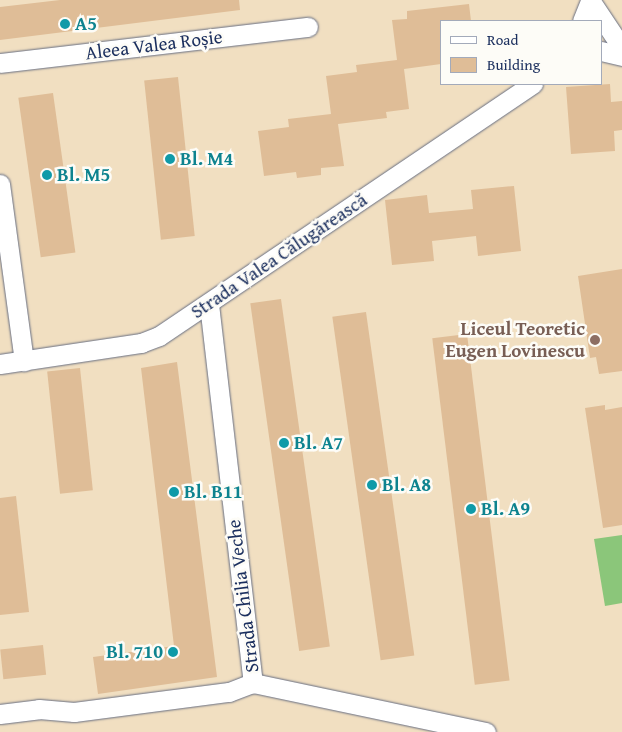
<!DOCTYPE html>
<html>
<head>
<meta charset="utf-8">
<style>
  body { margin:0 }
  #map { position:relative; width:622px; height:732px; overflow:hidden; background:#f1dfc1; font-family:"Gentium Book Plus",serif }
  div>[style] { position:absolute }
  [style*='--x'] { left:calc(var(--x)*1px); top:calc(var(--y)*1px); width:calc(var(--w)*1px); rotate:calc(var(--a)*1deg) }
  .green>* { inset:0; background:#8bc67a }
  .building>* { inset:0; background:#dfbd97; transform-origin:0 0 }
  .roads { filter:drop-shadow(0 0 1px #666d81) drop-shadow(0 0 1px #666d81) }
  .street>* { height:19px; margin:-9.5px; padding:0 9.5px; transform-origin:9.5px; border-radius:9.5px; background:#fff }
  .dots>* { width:14px; height:14px; translate:-50% -50%; box-sizing:border-box; border:2px solid #fdfcf7; border-radius:50% }
  span { translate:-50% -50%; white-space:nowrap; text-align:center; line-height:1.15; -webkit-text-stroke:5px #fdfcf7; paint-order:stroke }
  .culture-label { font-size:19px; color:#0d838f; font-weight:700 }
  .left { translate:0 -50%; text-align:left }
  .right { translate:-100% -50%; text-align:right }
  .street-label { font-size:19px; color:#1b2f5e }
  .education-label { font-size:19px; color:#785e54; font-weight:700 }
  .legend { position:absolute; left:440px; top:20px; width:162px; height:65px; box-sizing:border-box; background:#fdfcf7; border:1px solid #a3aaba; margin:0; padding:6px 9px; list-style:none; font-size:15px; color:#1b2f5e }
  .legend li { display:flex; align-items:center; gap:10px; height:25px }
  .legend b { width:25px; border:1px solid #a3aaba }
</style>
</head>
<body>
<div id="map">
  <div class="green">
    <i style="clip-path:polygon(622px 535px,622px 603px,605px 606px,594px 539px)"></i>
  </div>
  <div class="building">
    <i style="clip-path:polygon(60px 0,239px 0,240px 10px,0 40px,0 7px)"></i>
    <i style="clip-path:polygon(469px 4px,471px 21px,441px 21px,441px 64px,404px 69px,409px 109px,386px 112px,387px 118px,338px 124px,344px 166px,321px 168px,321px 175px,297px 178px,296px 172px,264px 176px,258px 131px,289px 127px,288px 119px,331px 114px,326px 76px,357px 72px,356px 65px,397px 60px,392px 20px,407px 19px,407px 11px)"></i>
    <i style="left:178px;top:77px;width:160px;height:34px;rotate:84deg"></i>
    <i style="clip-path:polygon(610px 84px,611px 102px,622px 101px,622px 130px,614px 131px,615px 151px,571px 154px,566px 87px)"></i>
    <i style="left:53px;top:93px;width:161px;height:35px;rotate:82deg"></i>
    <i style="clip-path:polygon(514px 186px,521px 251px,478px 256px,476px 236px,432px 241px,434px 261px,392px 265px,385px 200px,427px 195px,429px 213px,473px 209px,471px 190px)"></i>
    <i style="clip-path:polygon(622px 269px,622px 371px,599px 374px,596px 357px,590px 358px,578px 276px)"></i>
    <i style="left:281px;top:299px;width:351px;height:31px;rotate:82deg"></i>
    <i style="left:366px;top:312px;width:347px;height:34px;rotate:82deg"></i>
    <i style="left:467px;top:334px;width:349px;height:35px;rotate:83deg"></i>
    <i style="clip-path:polygon(177px 362px,217px 677px,98px 694px,93px 657px,174px 646px,141px 368px)"></i>
    <i style="left:80px;top:368px;width:123px;height:33px;rotate:84deg"></i>
    <i style="clip-path:polygon(605px 405px,605px 410px,622px 407px,622px 525px,603px 528px,585px 408px)"></i>
    <i style="clip-path:polygon(16px 496px,29px 612px,0 615px,0 498px)"></i>
    <i style="left:43px;top:645px;width:30px;height:43px;rotate:84deg"></i>
  </div>
  <div class="roads">
    <div class="street">
      <i style="--x:590;--y:0;--w:58;--a:56.3"></i>
      <i style="--x:582;--y:21;--w:22;--a:-68"></i>
      <i style="--x:601;--y:51;--w:22;--a:13"></i>
      <i style="--x:0;--y:63;--w:310;--a:-6.7"></i>
      <i style="--x:0;--y:184;--w:179;--a:82.3"></i>
      <i style="--x:209;--y:304;--w:382;--a:83.4"></i>
      <i style="--x:0;--y:364;--w:143;--a:-8.5"></i>
      <i style="--x:141;--y:343;--w:19;--a:-21"></i>
      <i style="--x:159;--y:336;--w:451;--a:-34"></i>
      <i style="--x:253;--y:683;--w:238;--a:11.9"></i>
      <i style="--x:0;--y:714;--w:39;--a:-7"></i>
      <i style="--x:39;--y:709;--w:35;--a:5"></i>
      <i style="--x:74;--y:712;--w:156;--a:-7.4"></i>
      <i style="--x:229;--y:692;--w:26;--a:-21"></i>
    </div>
  </div>
  <div class="dots">
    <i style="left:65px;top:24px;background:#0f9aa8"></i>
    <i style="left:170px;top:159px;background:#0f9aa8"></i>
    <i style="left:47px;top:175px;background:#0f9aa8"></i>
    <i style="left:595px;top:340px;background:#8d6e63"></i>
    <i style="left:284px;top:443px;background:#0f9aa8"></i>
    <i style="left:372px;top:485px;background:#0f9aa8"></i>
    <i style="left:174px;top:492px;background:#0f9aa8"></i>
    <i style="left:471px;top:509px;background:#0f9aa8"></i>
    <i style="left:173px;top:652px;background:#0f9aa8"></i>
  </div>
  <div class="culture-label">
    <span class="left" style="left:75px;top:24px">A5</span>
    <span class="left" style="left:180px;top:159px">Bl. M4</span>
    <span class="left" style="left:57px;top:175px">Bl. M5</span>
    <span class="left" style="left:294px;top:443px">Bl. A7</span>
    <span class="left" style="left:382px;top:485px">Bl. A8</span>
    <span class="left" style="left:184px;top:492px">Bl. B11</span>
    <span class="left" style="left:481px;top:509px">Bl. A9</span>
    <span class="right" style="left:163px;top:652px">Bl. 710</span>
  </div>
  <div class="street-label">
    <span style="left:154px;top:45px;rotate:-7deg">Aleea Valea Roșie</span>
    <span style="left:279px;top:256px;rotate:-34deg">Strada Valea Călugărească</span>
    <span style="left:243px;top:596px;rotate:-97deg">Strada Chilia Veche</span>
  </div>
  <div class="education-label">
    <span class="right" style="left:585px;top:340px">Liceul Teoretic<br>Eugen Lovinescu</span>
  </div>
  <ul class="legend">
  <li><b style="height:6px;background:#fff"></b>Road</li>
  <li><b style="height:14px;background:#dfbd97"></b>Building</li>
  </ul>
</div>
</body>
</html>
